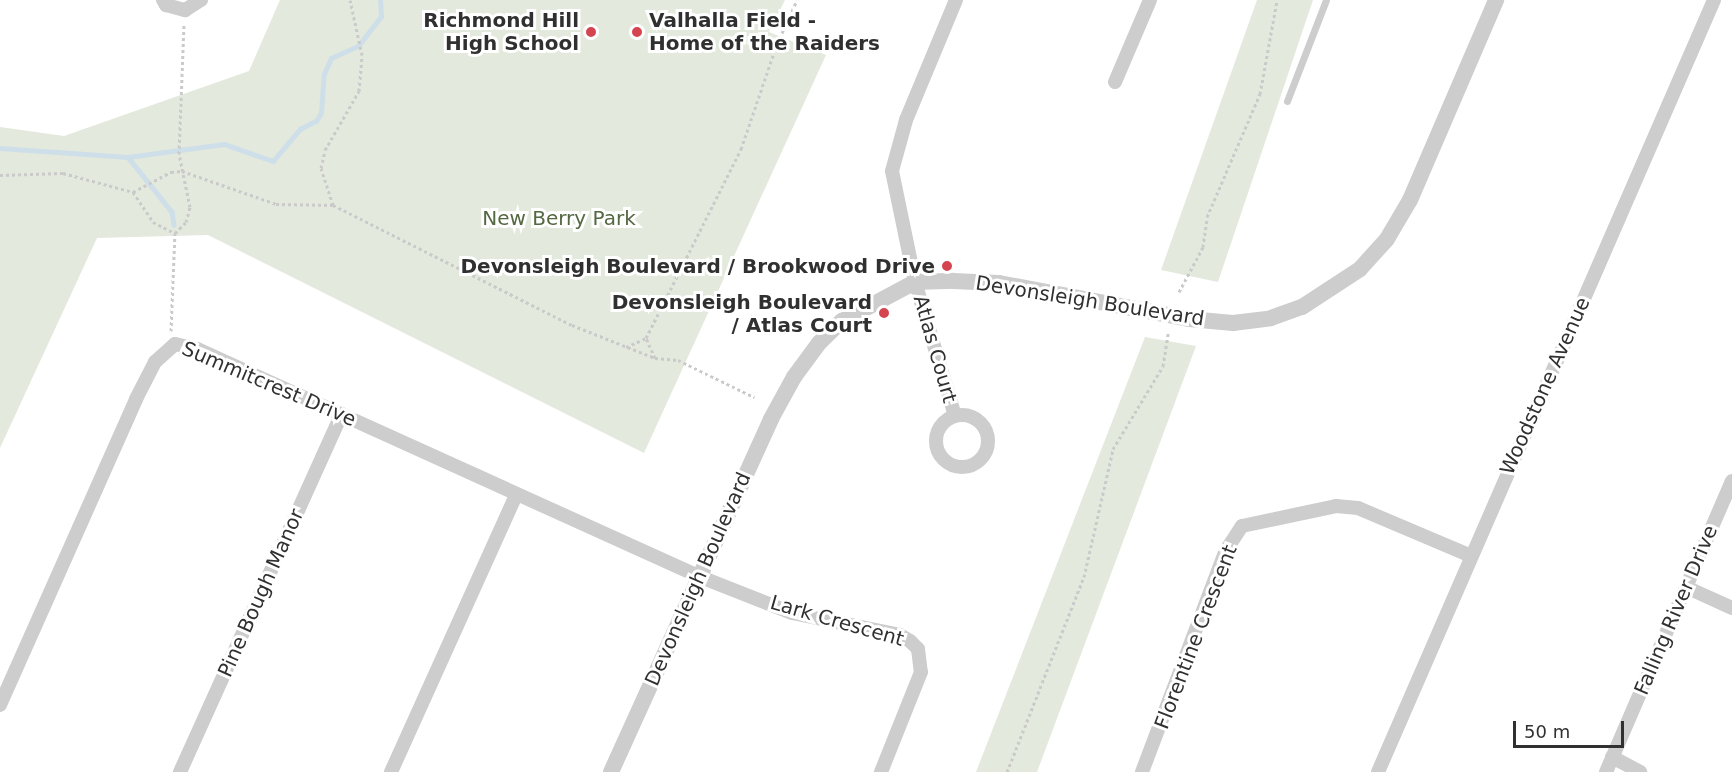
<!DOCTYPE html>
<html>
<head>
<meta charset="utf-8">
<style>
  body { margin:0 }
  #map { position:relative; width:1732px; height:772px; overflow:hidden; background:#fff; font-family:"DejaVu Sans",sans-serif }
  div>[style] { position:absolute }
  [style*='--x'] { left:calc(var(--x)*1px); top:calc(var(--y)*1px); width:calc(var(--w)*1px); rotate:calc(var(--a)*1deg) }
  .green>* { inset:0; background:#e3e9dd }
  .stream>* { height:4.5px; margin:-2.25px; padding:0 2.25px; transform-origin:2.25px; border-radius:2.25px; background:#cedfe9 }
  .path>* { height:3px; margin-top:-1.5px; transform-origin:0; background:repeating-linear-gradient(90deg,#cacaca 0 3px,transparent 0 6px) }
  .service>* { height:7px; margin:-3.5px; padding:0 3.5px; transform-origin:3.5px; border-radius:3.5px; background:#cdcdcd }
  .minor>* { height:14px; margin:-7px; padding:0 7px; transform-origin:7px; border-radius:7px; background:#cdcdcd }
  .minor>.ring { margin:-7px; padding:0; box-sizing:content-box; background:none; border:14px solid #cdcdcd; border-radius:50% }
  .tertiary>* { height:16px; margin:-8px; padding:0 8px; transform-origin:8px; border-radius:8px; background:#cdcdcd }
  .dots>* { width:16px; height:16px; translate:-50% -50%; box-sizing:border-box; border:3px solid #fff; border-radius:50% }
  span { translate:-50% -50%; white-space:nowrap; text-align:center; line-height:1.15; -webkit-text-stroke:6px #fff; paint-order:stroke }
  .poi-label { font-size:20px; color:#303030; font-weight:700 }
  .right { translate:-100% -50%; text-align:right }
  .left { translate:0 -50%; text-align:left }
  .park-label { font-size:20px; color:#546841 }
  .street-label { font-size:20px; color:#303030 }
  .scale { position:absolute; left:1513px; top:721px; width:111px; height:27px; box-sizing:border-box; border:3px solid #303030; border-top:0; padding-left:8px; font-size:18px; line-height:21px; white-space:nowrap; color:#303030; -webkit-text-stroke:4px #fff; paint-order:stroke }
</style>
</head>
<body>
<div id="map">
  <div class="green">
    <i style="clip-path:polygon(280px 0,785px 0,769px 32px,826px 55px,644px 453px,208px 235px,97px 238px,0 448px,0 127px,64px 136px,249px 71px)"></i>
    <i style="clip-path:polygon(1257px 0,1313px 0,1218px 282px,1161px 270px)"></i>
    <i style="clip-path:polygon(1145px 337px,1196px 346px,1037px 772px,976px 772px)"></i>
  </div>
  <div class="stream">
    <i style="--x:0;--y:148;--w:128;--a:4"></i>
    <i style="--x:128;--y:157;--w:97;--a:-7.7"></i>
    <i style="--x:224;--y:144;--w:52;--a:19.1"></i>
    <i style="--x:273;--y:161;--w:42;--a:-49.8"></i>
    <i style="--x:300;--y:129;--w:18;--a:-27"></i>
    <i style="--x:316;--y:121;--w:9;--a:-58"></i>
    <i style="--x:321;--y:113;--w:39;--a:-86"></i>
    <i style="--x:324;--y:74;--w:17;--a:-66"></i>
    <i style="--x:331;--y:58;--w:30;--a:-24"></i>
    <i style="--x:358;--y:46;--w:37;--a:-52"></i>
    <i style="--x:381;--y:17;--w:17;--a:-93"></i>
    <i style="--x:128;--y:157;--w:70;--a:51.3"></i>
    <i style="--x:172;--y:212;--w:13;--a:81"></i>
  </div>
  <div class="path">
    <i style="--x:0;--y:175;--w:63;--a:-1.8"></i>
    <i style="--x:63;--y:173;--w:73;--a:15.2"></i>
    <i style="--x:133;--y:192;--w:43;--a:-27.8"></i>
    <i style="--x:171;--y:172;--w:11;--a:-5"></i>
    <i style="--x:182;--y:171;--w:100;--a:19.3"></i>
    <i style="--x:276;--y:204;--w:57;--a:1"></i>
    <i style="--x:333;--y:205;--w:267;--a:26.7"></i>
    <i style="--x:572;--y:325;--w:89;--a:21.7"></i>
    <i style="--x:655;--y:358;--w:23;--a:5"></i>
    <i style="--x:678;--y:360;--w:85;--a:26"></i>
    <i style="--x:133;--y:192;--w:36;--a:56"></i>
    <i style="--x:153;--y:222;--w:25;--a:27"></i>
    <i style="--x:333;--y:205;--w:39;--a:-108"></i>
    <i style="--x:321;--y:168;--w:18;--a:-77"></i>
    <i style="--x:325;--y:150;--w:68;--a:-60"></i>
    <i style="--x:359;--y:91;--w:36;--a:-85"></i>
    <i style="--x:362;--y:55;--w:56;--a:-102.3"></i>
    <i style="--x:1179;--y:292;--w:51;--a:-61.9"></i>
    <i style="--x:1203;--y:247;--w:30;--a:-82"></i>
    <i style="--x:1207;--y:217;--w:134;--a:-66.7"></i>
    <i style="--x:1260;--y:94;--w:96;--a:-79.7"></i>
    <i style="--x:171;--y:331;--w:98;--a:-87.7"></i>
    <i style="--x:175;--y:233;--w:16;--a:-45"></i>
    <i style="--x:186;--y:222;--w:16;--a:-75"></i>
    <i style="--x:190;--y:207;--w:54;--a:-101.7"></i>
    <i style="--x:179;--y:154;--w:131;--a:-87.8"></i>
    <i style="--x:626;--y:347;--w:22;--a:-24"></i>
    <i style="--x:655;--y:358;--w:22;--a:-114"></i>
    <i style="--x:646;--y:338;--w:212;--a:-63.3"></i>
    <i style="--x:741;--y:149;--w:111;--a:-71.1"></i>
    <i style="--x:777;--y:44;--w:48;--a:-65.6"></i>
    <i style="--x:1007;--y:772;--w:210;--a:-68.5"></i>
    <i style="--x:1084;--y:577;--w:131;--a:-77.2"></i>
    <i style="--x:1113;--y:449;--w:97;--a:-58.9"></i>
    <i style="--x:1163;--y:366;--w:33;--a:-81"></i>
  </div>
  <div class="service">
    <i style="--x:1287;--y:101;--w:108;--a:-68.9"></i>
  </div>
  <div class="minor">
    <i style="--x:163;--y:0;--w:6;--a:59"></i>
    <i style="--x:166;--y:5;--w:20;--a:15"></i>
    <i style="--x:185;--y:10;--w:19;--a:-32"></i>
    <i style="--x:1115;--y:82;--w:89;--a:-66.9"></i>
    <i class="ring" style="left:936px;top:415px;width:38px;height:38px"></i>
    <i style="--x:955;--y:416;--w:140;--a:-106.6"></i>
    <i style="--x:915;--y:282;--w:113;--a:-101.7"></i>
    <i style="--x:892;--y:171;--w:53;--a:-74.6"></i>
    <i style="--x:906;--y:120;--w:130;--a:-67.4"></i>
    <i style="--x:1688;--y:588;--w:48;--a:24.4"></i>
    <i style="--x:0;--y:705;--w:335;--a:-66"></i>
    <i style="--x:136;--y:399;--w:42;--a:-62.8"></i>
    <i style="--x:155;--y:362;--w:27;--a:-42"></i>
    <i style="--x:175;--y:344;--w:23;--a:13"></i>
    <i style="--x:197;--y:349;--w:550;--a:24.37"></i>
    <i style="--x:698;--y:576;--w:101;--a:21.5"></i>
    <i style="--x:792;--y:613;--w:110;--a:11.5"></i>
    <i style="--x:900;--y:635;--w:12;--a:31"></i>
    <i style="--x:910;--y:641;--w:11;--a:45"></i>
    <i style="--x:918;--y:649;--w:23;--a:83"></i>
    <i style="--x:921;--y:672;--w:108;--a:111.8"></i>
    <i style="--x:1612;--y:757;--w:32;--a:28"></i>
    <i style="--x:180;--y:772;--w:393;--a:-65.7"></i>
    <i style="--x:391;--y:772;--w:304;--a:-65.7"></i>
    <i style="--x:1142;--y:772;--w:235;--a:-69.3"></i>
    <i style="--x:1225;--y:552;--w:31;--a:-57"></i>
    <i style="--x:1242;--y:526;--w:96;--a:-12"></i>
    <i style="--x:1336;--y:506;--w:22;--a:5"></i>
    <i style="--x:1358;--y:508;--w:123;--a:23"></i>
    <i style="--x:1378;--y:772;--w:842;--a:-66.48"></i>
    <i style="--x:1606;--y:772;--w:317;--a:-66.6"></i>
  </div>
  <div class="tertiary">
    <i style="--x:611;--y:772;--w:388;--a:-65.6"></i>
    <i style="--x:771;--y:419;--w:48;--a:-61.3"></i>
    <i style="--x:794;--y:377;--w:42;--a:-53.7"></i>
    <i style="--x:819;--y:343;--w:32;--a:-44"></i>
    <i style="--x:842;--y:321;--w:83;--a:-28.1"></i>
    <i style="--x:915;--y:282;--w:38;--a:-2"></i>
    <i style="--x:953;--y:281;--w:46;--a:2.5"></i>
    <i style="--x:999;--y:283;--w:193;--a:10.7"></i>
    <i style="--x:1189;--y:319;--w:44;--a:5.2"></i>
    <i style="--x:1233;--y:323;--w:38;--a:-7"></i>
    <i style="--x:1271;--y:318;--w:33;--a:-20"></i>
    <i style="--x:1302;--y:307;--w:69;--a:-33.2"></i>
    <i style="--x:1360;--y:269;--w:40;--a:-48"></i>
    <i style="--x:1387;--y:239;--w:45;--a:-59.5"></i>
    <i style="--x:1410;--y:200;--w:218;--a:-66.7"></i>
  </div>
  <div class="dots">
    <i style="left:591px;top:32px;background:#d5454f"></i>
    <i style="left:637px;top:32px;background:#d5454f"></i>
    <i style="left:947px;top:266px;background:#d5454f"></i>
    <i style="left:884px;top:313px;background:#d5454f"></i>
  </div>
  <div class="poi-label">
    <span class="right" style="left:579px;top:32px">Richmond Hill<br>High School</span>
    <span class="left" style="left:649px;top:32px">Valhalla Field -<br>Home of the Raiders</span>
    <span class="right" style="left:935px;top:266px">Devonsleigh Boulevard / Brookwood Drive</span>
    <span class="right" style="left:872px;top:314px">Devonsleigh Boulevard<br>/ Atlas Court</span>
  </div>
  <div class="park-label">
    <span style="left:559px;top:218px">New Berry Park</span>
  </div>
  <div class="street-label">
    <span style="left:1090px;top:301px;rotate:9deg">Devonsleigh Boulevard</span>
    <span style="left:935px;top:349px;rotate:74deg">Atlas Court</span>
    <span style="left:269px;top:384px;rotate:23deg">Summitcrest Drive</span>
    <span style="left:1545px;top:386px;rotate:-66deg">Woodstone Avenue</span>
    <span style="left:698px;top:579px;rotate:-66deg">Devonsleigh Boulevard</span>
    <span style="left:261px;top:593px;rotate:-66deg">Pine Bough Manor</span>
    <span style="left:1676px;top:610px;rotate:-67deg">Falling River Drive</span>
    <span style="left:837px;top:621px;rotate:16deg">Lark Crescent</span>
    <span style="left:1196px;top:637px;rotate:-69deg">Florentine Crescent</span>
  </div>
  <div class="scale">50 m</div>
</div>
</body>
</html>
